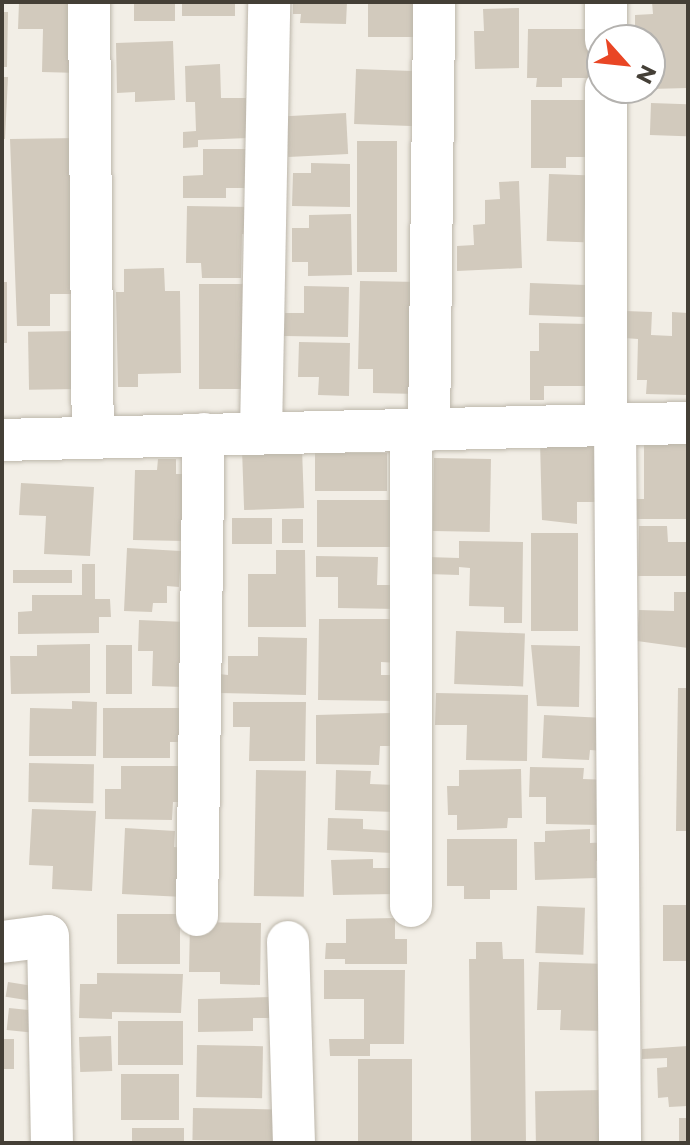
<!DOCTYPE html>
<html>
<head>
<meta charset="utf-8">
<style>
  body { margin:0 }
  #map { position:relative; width:690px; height:1145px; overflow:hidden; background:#f2eee6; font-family:Montserrat,sans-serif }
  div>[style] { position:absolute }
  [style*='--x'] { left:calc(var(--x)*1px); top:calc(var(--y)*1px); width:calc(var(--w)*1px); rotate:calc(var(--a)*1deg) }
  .building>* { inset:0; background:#d2cabd; transform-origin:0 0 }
  .roads { filter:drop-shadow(0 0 2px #bcb6aa) drop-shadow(0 0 2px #bcb6aa) }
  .street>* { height:42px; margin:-21px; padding:0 21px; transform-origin:21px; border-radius:21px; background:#fff }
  span { translate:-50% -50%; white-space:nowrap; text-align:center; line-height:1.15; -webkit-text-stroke:7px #fff; paint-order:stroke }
  .frame { position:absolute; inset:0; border:4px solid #443f36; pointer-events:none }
  .north { position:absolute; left:586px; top:24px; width:80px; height:80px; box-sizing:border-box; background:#fff; border:2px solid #b4b2af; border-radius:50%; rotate:117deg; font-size:22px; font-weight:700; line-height:32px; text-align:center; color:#443f36 }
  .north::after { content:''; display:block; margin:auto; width:28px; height:36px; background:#e94625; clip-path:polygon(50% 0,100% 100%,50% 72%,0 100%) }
</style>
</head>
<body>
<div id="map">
  <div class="building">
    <i style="clip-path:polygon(19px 2px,73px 2px,80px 73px,42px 72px,43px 29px,18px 29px)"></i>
    <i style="left:134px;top:2px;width:41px;height:19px"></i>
    <i style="left:182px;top:2px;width:53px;height:14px"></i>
    <i style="clip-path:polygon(293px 2px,347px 2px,346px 24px,300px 23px,301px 14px,293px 14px)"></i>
    <i style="left:368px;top:2px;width:48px;height:35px"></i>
    <i style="clip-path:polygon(652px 2px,688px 2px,688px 88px,650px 89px,650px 40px,647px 30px,635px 30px,635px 15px,653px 14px)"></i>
    <i style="clip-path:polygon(519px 8px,519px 68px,475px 69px,474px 31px,484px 31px,483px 9px)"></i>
    <i style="clip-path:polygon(2px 12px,8px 12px,7px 67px,2px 67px)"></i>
    <i style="clip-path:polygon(528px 29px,591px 29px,590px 78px,562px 78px,562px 87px,536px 87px,537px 78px,527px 78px)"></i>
    <i style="clip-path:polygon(173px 41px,175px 100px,135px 102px,135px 92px,117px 93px,116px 43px)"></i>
    <i style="clip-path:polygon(220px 64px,221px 98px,246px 98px,248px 138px,198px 140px,198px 147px,183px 148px,183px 132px,196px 131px,195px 102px,186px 102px,185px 66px)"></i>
    <i style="left:356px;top:69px;width:64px;height:55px;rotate:2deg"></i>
    <i style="clip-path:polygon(2px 77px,8px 77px,5px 139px,2px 139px)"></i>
    <i style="clip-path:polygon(531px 100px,589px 100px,589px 157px,566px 157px,566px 168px,531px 168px)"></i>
    <i style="left:651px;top:103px;width:36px;height:32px;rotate:2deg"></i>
    <i style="left:346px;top:113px;width:41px;height:60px;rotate:87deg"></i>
    <i style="clip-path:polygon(78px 138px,74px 294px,50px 294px,50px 326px,17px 326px,10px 139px)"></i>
    <i style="left:357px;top:141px;width:40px;height:131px"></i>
    <i style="clip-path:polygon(203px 149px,247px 149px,247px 188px,226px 188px,226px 198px,183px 198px,183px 176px,203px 175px)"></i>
    <i style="clip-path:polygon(311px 163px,350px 164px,350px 207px,292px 206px,293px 173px,311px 173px)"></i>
    <i style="left:549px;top:174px;width:37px;height:67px;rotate:2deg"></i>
    <i style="clip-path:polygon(519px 181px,522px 268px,457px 271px,457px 246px,474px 245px,473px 225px,485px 224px,485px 200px,500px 199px,499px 182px)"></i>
    <i style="clip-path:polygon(187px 206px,251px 207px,250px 234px,242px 234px,241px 278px,202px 278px,201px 263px,186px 263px)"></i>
    <i style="clip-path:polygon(351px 214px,352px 275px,308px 276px,308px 262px,292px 262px,292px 228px,309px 228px,309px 215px)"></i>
    <i style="clip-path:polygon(164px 268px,165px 291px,180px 291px,181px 373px,138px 374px,138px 387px,118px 387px,116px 292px,124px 292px,124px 269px)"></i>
    <i style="clip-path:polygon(360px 281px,420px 282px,418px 394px,373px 393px,373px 369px,358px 369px)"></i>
    <i style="left:2px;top:282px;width:5px;height:61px"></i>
    <i style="left:530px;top:283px;width:56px;height:32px;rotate:2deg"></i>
    <i style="left:199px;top:284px;width:50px;height:105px"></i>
    <i style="clip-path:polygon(304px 286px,349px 287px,348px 337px,284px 336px,285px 313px,304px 313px)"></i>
    <i style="clip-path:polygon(625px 311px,652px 312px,651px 335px,672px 336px,672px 312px,688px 313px,687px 395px,646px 394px,647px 380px,637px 380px,638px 339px,624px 338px)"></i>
    <i style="clip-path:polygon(539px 323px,590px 324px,590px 386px,544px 386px,544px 400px,530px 400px,530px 351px,539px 351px)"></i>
    <i style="left:78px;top:331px;width:58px;height:50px;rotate:89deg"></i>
    <i style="clip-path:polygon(299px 342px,350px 343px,349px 396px,318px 395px,319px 377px,298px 377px)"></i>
    <i style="clip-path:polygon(608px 440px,597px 502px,577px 502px,577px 524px,542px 520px,540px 441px)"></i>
    <i style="clip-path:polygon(644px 444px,688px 444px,688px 519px,636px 519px,635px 499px,644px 499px)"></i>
    <i style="left:302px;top:448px;width:60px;height:60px;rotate:88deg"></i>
    <i style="left:315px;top:453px;width:72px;height:38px"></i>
    <i style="left:434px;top:458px;width:57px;height:73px;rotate:1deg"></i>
    <i style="clip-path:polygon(158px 459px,176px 459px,176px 474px,187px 474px,185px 541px,133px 540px,135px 470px,157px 470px)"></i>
    <i style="clip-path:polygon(21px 483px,94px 487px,90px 556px,44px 554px,46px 516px,19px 515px)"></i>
    <i style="left:394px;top:500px;width:47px;height:77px;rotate:90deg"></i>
    <i style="left:232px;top:518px;width:40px;height:26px"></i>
    <i style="left:282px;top:519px;width:21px;height:24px"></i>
    <i style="clip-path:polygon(639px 526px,667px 526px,668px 542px,688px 542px,688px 576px,638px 576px)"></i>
    <i style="left:531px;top:533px;width:47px;height:98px"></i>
    <i style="clip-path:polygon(459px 541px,523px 542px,522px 623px,504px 623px,504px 607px,469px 606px,470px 568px,459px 567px,459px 575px,427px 574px,427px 557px,459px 558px)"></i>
    <i style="clip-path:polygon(127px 548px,181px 551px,179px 587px,167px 586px,167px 603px,153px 603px,152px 612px,124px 611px)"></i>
    <i style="clip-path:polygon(276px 550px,305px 550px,306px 627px,248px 627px,248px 574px,276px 574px)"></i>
    <i style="clip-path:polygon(316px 556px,378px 557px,377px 585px,397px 585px,397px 609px,338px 608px,338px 577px,316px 577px)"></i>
    <i style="clip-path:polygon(82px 564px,95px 564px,95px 599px,110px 599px,111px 617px,99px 617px,99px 633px,18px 634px,18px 612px,32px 611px,32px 595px,82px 595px)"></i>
    <i style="left:72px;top:570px;width:13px;height:59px;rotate:90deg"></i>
    <i style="clip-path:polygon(674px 592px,688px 592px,688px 648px,637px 641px,639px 610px,674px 611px)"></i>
    <i style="clip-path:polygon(319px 619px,400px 619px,399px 663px,381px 662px,381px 675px,400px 675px,399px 701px,318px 700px)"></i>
    <i style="clip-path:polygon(139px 620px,186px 622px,183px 687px,152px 686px,153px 651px,138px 651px)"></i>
    <i style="left:456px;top:631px;width:69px;height:53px;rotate:2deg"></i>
    <i style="clip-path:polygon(258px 637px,307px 638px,306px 695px,219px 693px,219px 674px,228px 675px,228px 656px,258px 656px)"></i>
    <i style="clip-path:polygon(90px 644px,90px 693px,11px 694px,10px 656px,37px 656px,37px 645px)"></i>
    <i style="left:106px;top:645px;width:26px;height:49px"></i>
    <i style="clip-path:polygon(531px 645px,580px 646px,579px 707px,537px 706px)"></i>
    <i style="clip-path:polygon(678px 688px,688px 688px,688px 831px,676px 831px)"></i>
    <i style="clip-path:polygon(436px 693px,528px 695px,527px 761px,466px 760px,467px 725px,435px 725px)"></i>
    <i style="clip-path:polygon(72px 701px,97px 702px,96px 756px,29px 756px,30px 708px,72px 709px)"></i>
    <i style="clip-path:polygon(233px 702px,306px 702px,305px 761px,249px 761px,250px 727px,233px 727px)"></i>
    <i style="clip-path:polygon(103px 708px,185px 708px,185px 742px,170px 742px,170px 758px,103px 758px)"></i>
    <i style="clip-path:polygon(391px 713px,390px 746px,380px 746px,379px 765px,316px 764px,316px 715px)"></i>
    <i style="clip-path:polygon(544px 715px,605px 718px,604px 751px,590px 750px,589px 760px,542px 758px)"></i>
    <i style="left:29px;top:763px;width:65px;height:39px;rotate:1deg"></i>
    <i style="clip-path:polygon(121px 766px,187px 766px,186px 802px,173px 802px,172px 820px,105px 819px,105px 789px,121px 789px)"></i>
    <i style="clip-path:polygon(530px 767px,584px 768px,583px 779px,612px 780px,601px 825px,546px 824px,546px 797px,529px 797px)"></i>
    <i style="clip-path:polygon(521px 769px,522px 818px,508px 818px,507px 828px,457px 830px,457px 815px,448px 815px,447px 786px,459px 786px,459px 770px)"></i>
    <i style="left:256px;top:770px;width:50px;height:126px;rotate:1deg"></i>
    <i style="clip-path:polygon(336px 770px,371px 771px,370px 784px,396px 785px,395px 812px,335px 810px)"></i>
    <i style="clip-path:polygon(32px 809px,96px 811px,92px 891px,52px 889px,53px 866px,29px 865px)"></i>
    <i style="clip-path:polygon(328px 818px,363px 819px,363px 829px,395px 831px,393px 853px,327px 850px)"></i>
    <i style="clip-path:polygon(125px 828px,175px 831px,174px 847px,186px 848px,184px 897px,122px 894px)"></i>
    <i style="clip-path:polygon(590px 829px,590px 843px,608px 842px,608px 860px,596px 861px,596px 878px,535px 880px,534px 842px,545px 842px,545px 831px)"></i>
    <i style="clip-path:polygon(447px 839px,517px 839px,517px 890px,490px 890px,490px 899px,464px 899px,464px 886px,447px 886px)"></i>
    <i style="clip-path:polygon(373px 859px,373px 868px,395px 868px,396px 894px,333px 895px,331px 860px)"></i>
    <i style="left:663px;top:905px;width:25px;height:56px"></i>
    <i style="left:537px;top:906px;width:48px;height:47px;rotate:2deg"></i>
    <i style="left:117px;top:914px;width:63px;height:50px"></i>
    <i style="clip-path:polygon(395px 918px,395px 939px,407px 939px,407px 964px,345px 964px,345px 959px,325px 959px,326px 943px,346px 943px,346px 919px)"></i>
    <i style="clip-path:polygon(190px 922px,261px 923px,260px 985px,220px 984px,220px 972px,189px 972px)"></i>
    <i style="clip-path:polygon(476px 942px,502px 942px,503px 959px,524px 959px,526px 1143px,471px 1143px,469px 959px,476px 959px)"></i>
    <i style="clip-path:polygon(539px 962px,609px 964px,607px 1031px,560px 1030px,561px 1010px,537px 1010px)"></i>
    <i style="clip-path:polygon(324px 970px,405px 970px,404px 1044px,370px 1044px,370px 1056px,330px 1056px,329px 1039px,364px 1039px,364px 999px,324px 999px)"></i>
    <i style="clip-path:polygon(97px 973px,183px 974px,181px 1013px,112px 1012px,112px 1019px,79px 1018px,80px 984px,97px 984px)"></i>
    <i style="left:8px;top:982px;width:32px;height:15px;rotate:9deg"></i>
    <i style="clip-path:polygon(270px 997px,271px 1018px,253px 1018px,253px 1031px,198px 1032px,198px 999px)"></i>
    <i style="left:9px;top:1008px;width:27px;height:22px;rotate:6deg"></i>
    <i style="left:183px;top:1021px;width:44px;height:65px;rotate:90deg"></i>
    <i style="left:111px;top:1036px;width:35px;height:32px;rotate:88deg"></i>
    <i style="left:2px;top:1039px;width:12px;height:30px"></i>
    <i style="left:197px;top:1045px;width:66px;height:52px;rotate:1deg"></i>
    <i style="clip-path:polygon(688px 1046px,687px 1106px,669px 1107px,668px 1097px,658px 1098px,657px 1068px,667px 1067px,667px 1058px,642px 1059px,642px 1049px)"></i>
    <i style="left:358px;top:1059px;width:54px;height:84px"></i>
    <i style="left:121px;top:1074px;width:58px;height:46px"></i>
    <i style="left:604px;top:1090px;width:53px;height:69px;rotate:89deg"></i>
    <i style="left:193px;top:1108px;width:81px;height:32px;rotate:1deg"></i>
    <i style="left:679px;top:1118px;width:9px;height:25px"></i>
    <i style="left:132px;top:1128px;width:52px;height:15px"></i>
  </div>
  <div class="roads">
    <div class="street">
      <i style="--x:89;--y:2;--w:435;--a:89.5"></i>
      <i style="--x:606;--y:40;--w:38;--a:-90"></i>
      <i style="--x:615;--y:422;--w:721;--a:89.6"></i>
      <i style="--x:606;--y:423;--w:335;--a:-90"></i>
      <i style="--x:411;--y:430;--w:476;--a:90"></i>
      <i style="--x:429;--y:430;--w:428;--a:-89.3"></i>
      <i style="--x:261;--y:433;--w:431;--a:-88.9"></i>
      <i style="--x:2;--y:440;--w:686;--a:-1.42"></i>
      <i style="--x:197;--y:915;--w:481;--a:-89.2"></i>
      <i style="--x:2;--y:942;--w:46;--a:-7.4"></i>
      <i style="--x:48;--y:936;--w:207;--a:88.9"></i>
      <i style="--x:288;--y:942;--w:201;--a:88.3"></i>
    </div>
  </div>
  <div class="frame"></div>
  <div class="north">N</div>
</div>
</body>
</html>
